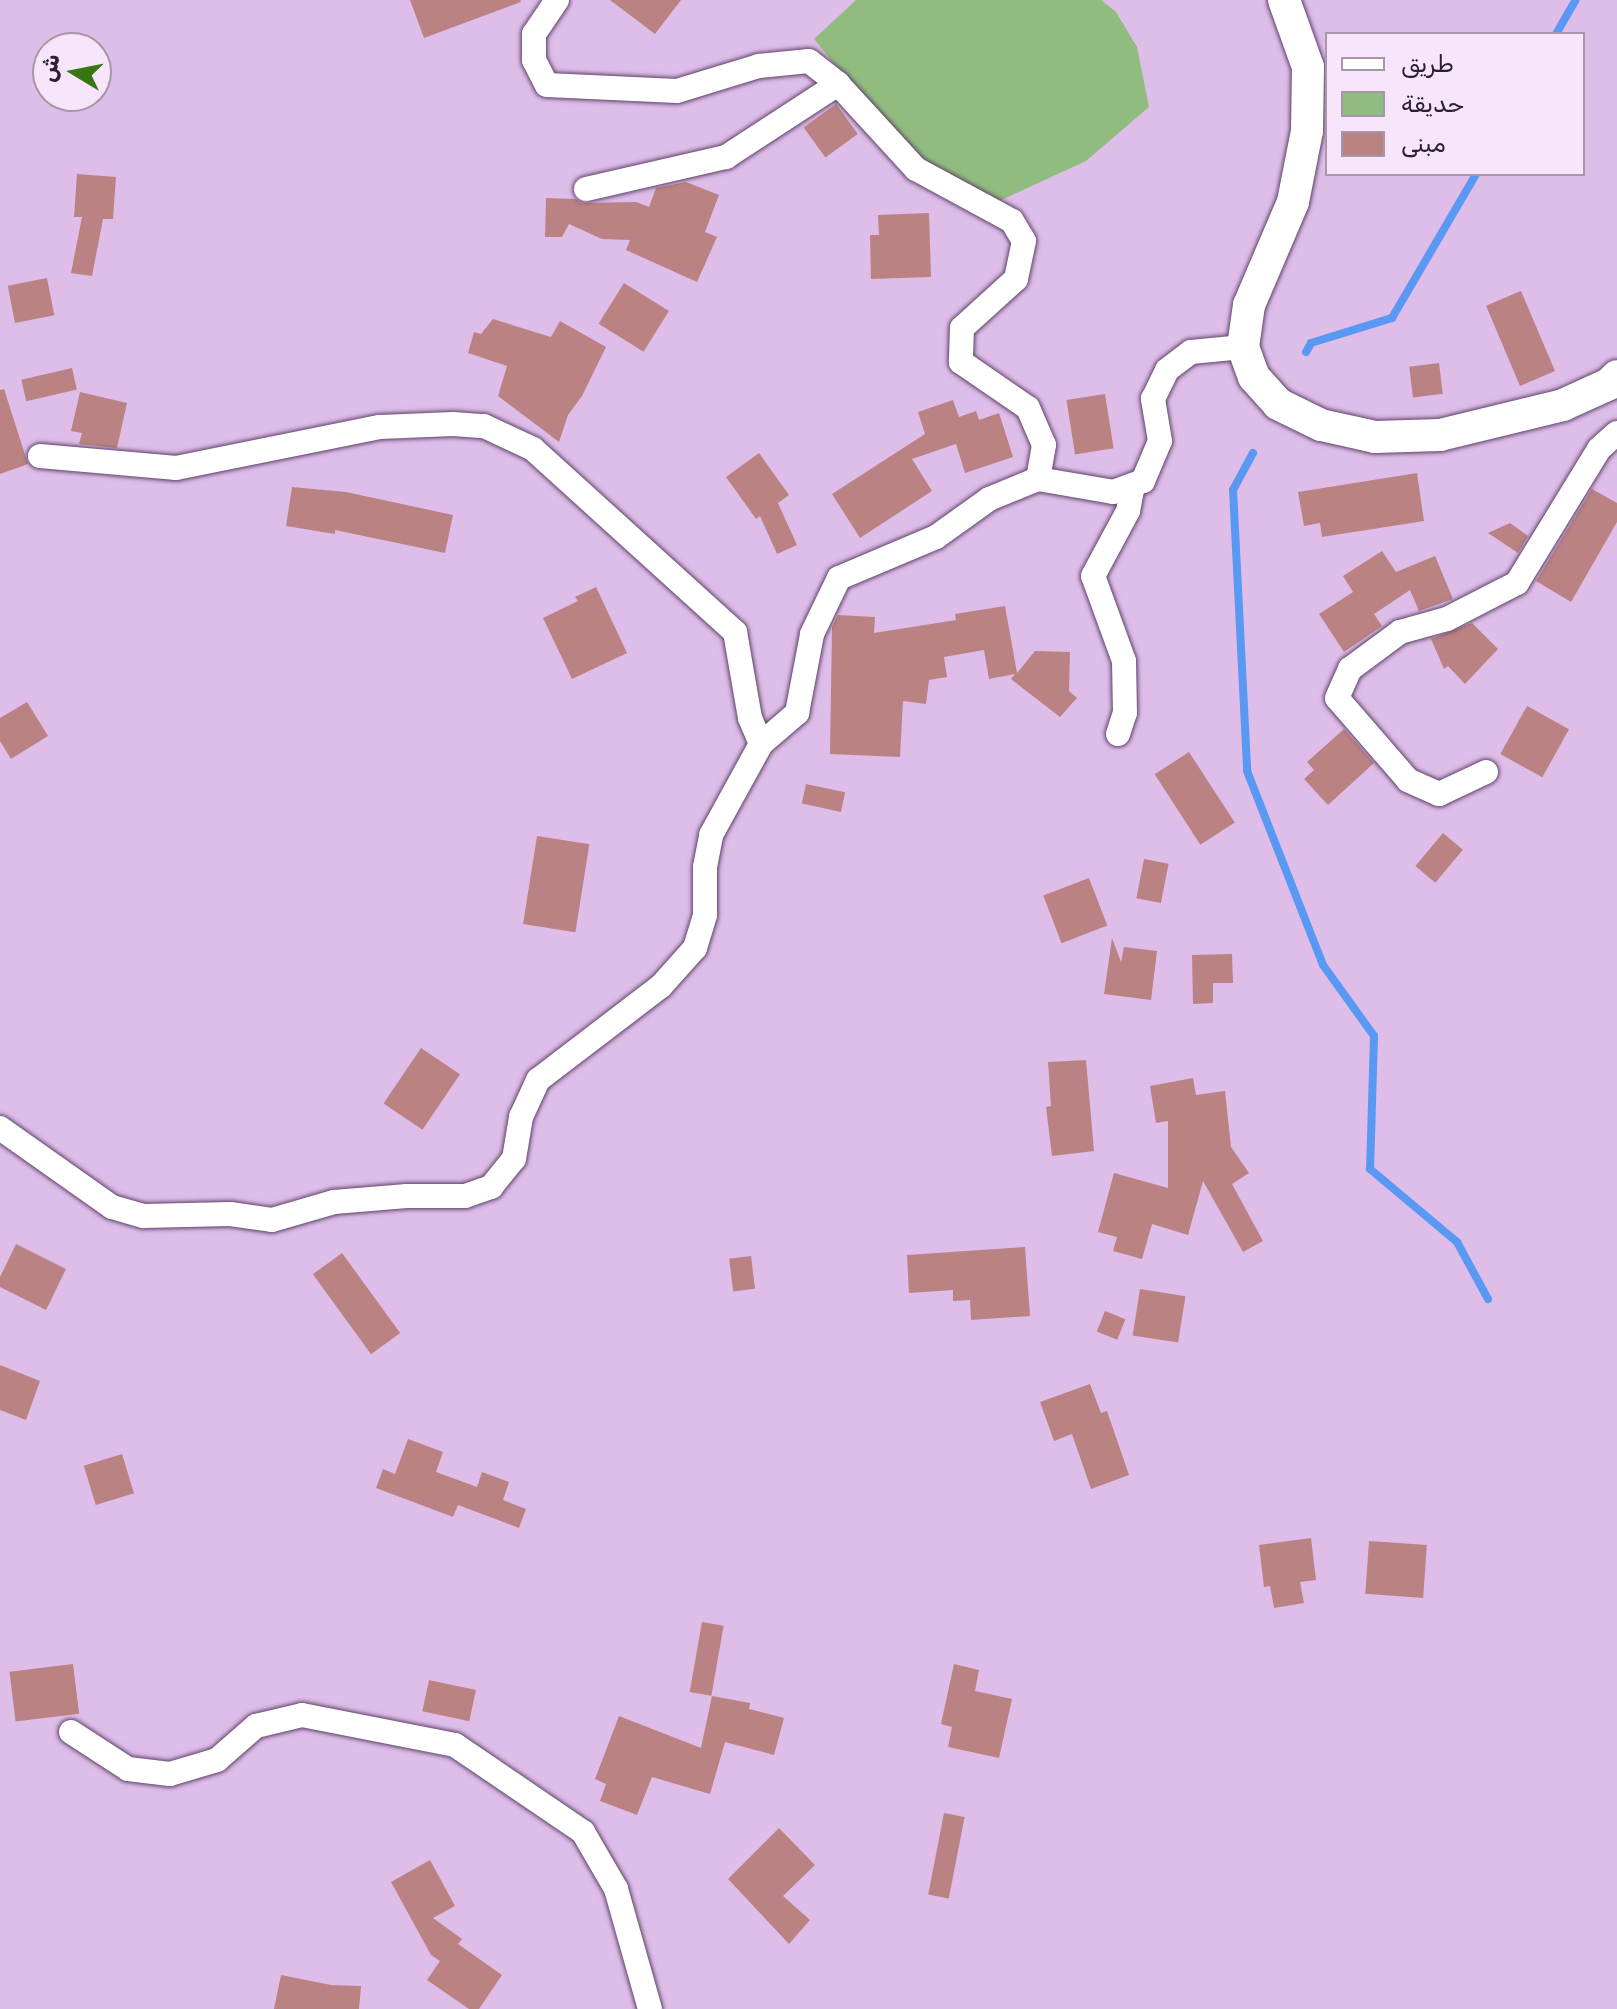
<!DOCTYPE html>
<html>
<head>
<meta charset="utf-8">
<style>
  body { margin:0 }
  #map { position:relative; width:1617px; height:2009px; overflow:hidden; background:#debde9; font-family:Rubik,Vazirmatn,sans-serif }
  div>[style] { position:absolute }
  [style*='--x'] { left:calc(var(--x)*1px); top:calc(var(--y)*1px); width:calc(var(--w)*1px); rotate:calc(var(--a)*1deg) }
  .green>* { inset:0; background:#90bd7f }
  .stream>* { height:8px; margin:-4px; padding:0 4px; transform-origin:4px; border-radius:4px; background:#5998f3 }
  .building>* { inset:0; background:#bb8283; transform-origin:0 0 }
  .roads { filter:drop-shadow(0 0 2px #5e4268) drop-shadow(0 0 2px #5e4268) }
  .minor>* { height:24px; margin:-12px; padding:0 12px; transform-origin:12px; border-radius:12px; background:#fff }
  .secondary>* { height:32px; margin:-16px; padding:0 16px; transform-origin:16px; border-radius:16px; background:#fff }
  span { translate:-50% -50%; white-space:nowrap; text-align:center; line-height:1.15; -webkit-text-stroke:7px #f6e5fb; paint-order:stroke }
  .legend { position:absolute; left:1325px; top:32px; width:260px; height:144px; box-sizing:border-box; background:#f6e5fb; border:2px solid #a697aa; margin:0; padding:10px 14px; list-style:none; font-size:24px; color:#2d2131 }
  .legend li { display:flex; align-items:center; gap:16px; height:40px }
  .legend b { width:40px; border:2px solid #a697aa }
  .north { position:absolute; left:32px; top:32px; width:80px; height:80px; box-sizing:border-box; background:#f6e5fb; border:2px solid #a697aa; border-radius:50%; rotate:280deg; font-size:22px; font-weight:700; line-height:32px; text-align:center; color:#2d2131 }
  .north::after { content:''; display:block; margin:auto; width:28px; height:36px; background:#367714; clip-path:polygon(50% 0,100% 100%,50% 72%,0 100%) }
</style>
</head>
<body>
<div id="map">
  <div class="green">
    <i style="clip-path:polygon(856px 0,1101px 0,1116px 12px,1137px 47px,1149px 107px,1086px 161px,997px 202px,902px 147px,814px 39px)"></i>
  </div>
  <div class="stream">
    <i style="--x:1556;--y:34;--w:39;--a:-60"></i>
    <i style="--x:1306;--y:352;--w:10;--a:-61"></i>
    <i style="--x:1311;--y:343;--w:85;--a:-17.2"></i>
    <i style="--x:1392;--y:318;--w:167;--a:-59.7"></i>
    <i style="--x:1253;--y:453;--w:42;--a:118.4"></i>
    <i style="--x:1233;--y:490;--w:281;--a:87.1"></i>
    <i style="--x:1247;--y:771;--w:208;--a:68.6"></i>
    <i style="--x:1323;--y:965;--w:87;--a:54.3"></i>
    <i style="--x:1374;--y:1036;--w:133;--a:91.7"></i>
    <i style="--x:1370;--y:1169;--w:114;--a:40"></i>
    <i style="--x:1457;--y:1242;--w:65;--a:61.5"></i>
  </div>
  <div class="building">
    <i style="clip-path:polygon(410px 0,520px 0,521px 2px,424px 38px)"></i>
    <i style="clip-path:polygon(610px 0,681px 0,655px 34px)"></i>
    <i style="left:836px;top:104px;width:37px;height:40px;rotate:54deg"></i>
    <i style="clip-path:polygon(77px 174px,116px 177px,113px 219px,103px 219px,92px 276px,71px 273px,82px 217px,74px 217px)"></i>
    <i style="clip-path:polygon(686px 182px,719px 195px,705px 232px,717px 237px,697px 282px,626px 250px,630px 240px,602px 239px,569px 224px,562px 237px,545px 237px,546px 198px,575px 199px,582px 203px,636px 202px,649px 207px,656px 188px)"></i>
    <i style="clip-path:polygon(929px 213px,931px 277px,871px 279px,870px 235px,879px 235px,878px 215px)"></i>
    <i style="left:47px;top:278px;width:38px;height:40px;rotate:79deg"></i>
    <i style="left:624px;top:283px;width:53px;height:48px;rotate:32deg"></i>
    <i style="left:1521px;top:291px;width:87px;height:38px;rotate:67deg"></i>
    <i style="clip-path:polygon(493px 319px,551px 337px,560px 321px,606px 347px,582px 396px,568px 415px,559px 442px,498px 396px,507px 366px,468px 353px,474px 332px,481px 334px)"></i>
    <i style="left:1439px;top:363px;width:31px;height:30px;rotate:83deg"></i>
    <i style="left:72px;top:368px;width:22px;height:52px;rotate:77deg"></i>
    <i style="clip-path:polygon(4px 389px,28px 464px,0 474px,0 390px)"></i>
    <i style="clip-path:polygon(80px 392px,127px 403px,117px 448px,79px 444px,82px 433px,71px 431px)"></i>
    <i style="left:1105px;top:394px;width:55px;height:39px;rotate:81deg"></i>
    <i style="clip-path:polygon(953px 400px,959px 417px,976px 411px,979px 420px,999px 413px,1013px 457px,965px 473px,956px 444px,912px 459px,932px 491px,860px 538px,832px 494px,925px 434px,918px 412px)"></i>
    <i style="clip-path:polygon(759px 453px,789px 495px,778px 503px,797px 545px,777px 554px,760px 516px,756px 519px,726px 477px)"></i>
    <i style="clip-path:polygon(1417px 473px,1424px 521px,1322px 537px,1320px 523px,1304px 526px,1298px 492px)"></i>
    <i style="clip-path:polygon(292px 487px,346px 492px,453px 515px,445px 553px,335px 530px,335px 534px,286px 526px)"></i>
    <i style="clip-path:polygon(1592px 489px,1617px 503px,1617px 522px,1571px 602px,1536px 581px)"></i>
    <i style="clip-path:polygon(1510px 523px,1528px 536px,1518px 553px,1488px 533px)"></i>
    <i style="clip-path:polygon(1382px 551px,1396px 572px,1435px 556px,1453px 599px,1419px 611px,1410px 590px,1374px 614px,1382px 626px,1344px 652px,1319px 614px,1353px 592px,1343px 576px)"></i>
    <i style="clip-path:polygon(596px 587px,627px 653px,572px 679px,543px 618px,578px 601px,575px 597px)"></i>
    <i style="clip-path:polygon(1005px 606px,1017px 673px,1035px 651px,1070px 652px,1069px 691px,1077px 698px,1060px 717px,1011px 679px,1015px 674px,989px 679px,984px 650px,944px 657px,947px 677px,929px 680px,926px 704px,903px 701px,900px 757px,830px 754px,832px 627px,838px 615px,875px 617px,874px 633px,956px 620px,955px 614px)"></i>
    <i style="clip-path:polygon(1472px 623px,1498px 649px,1465px 684px,1448px 666px,1444px 669px,1431px 639px)"></i>
    <i style="clip-path:polygon(27px 702px,48px 736px,11px 759px,0 741px,0 718px)"></i>
    <i style="left:1527px;top:706px;width:48px;height:55px;rotate:29deg"></i>
    <i style="clip-path:polygon(1344px 729px,1374px 763px,1328px 805px,1304px 779px,1314px 770px,1307px 762px)"></i>
    <i style="left:1189px;top:752px;width:84px;height:41px;rotate:57deg"></i>
    <i style="left:806px;top:784px;width:40px;height:20px;rotate:12deg"></i>
    <i style="left:1443px;top:833px;width:26px;height:43px;rotate:40deg"></i>
    <i style="left:537px;top:836px;width:53px;height:89px;rotate:9deg"></i>
    <i style="left:1144px;top:859px;width:25px;height:40px;rotate:11deg"></i>
    <i style="left:1089px;top:878px;width:51px;height:49px;rotate:69deg"></i>
    <i style="clip-path:polygon(1112px 938px,1121px 962px,1124px 947px,1157px 951px,1151px 1000px,1104px 994px)"></i>
    <i style="clip-path:polygon(1232px 954px,1233px 983px,1213px 983px,1213px 1003px,1193px 1004px,1192px 955px)"></i>
    <i style="left:421px;top:1048px;width:47px;height:67px;rotate:34deg"></i>
    <i style="clip-path:polygon(1086px 1060px,1094px 1151px,1052px 1156px,1046px 1107px,1051px 1106px,1048px 1062px)"></i>
    <i style="clip-path:polygon(1193px 1078px,1196px 1095px,1225px 1091px,1231px 1147px,1249px 1173px,1232px 1184px,1263px 1241px,1243px 1252px,1203px 1181px,1188px 1235px,1152px 1224px,1142px 1259px,1113px 1251px,1117px 1237px,1098px 1232px,1114px 1173px,1168px 1188px,1168px 1121px,1156px 1123px,1150px 1086px)"></i>
    <i style="clip-path:polygon(16px 1244px,66px 1269px,46px 1310px,0 1287px,0 1277px)"></i>
    <i style="clip-path:polygon(1025px 1247px,1030px 1316px,971px 1320px,970px 1300px,953px 1301px,953px 1290px,909px 1293px,907px 1255px)"></i>
    <i style="left:342px;top:1253px;width:99px;height:36px;rotate:54deg"></i>
    <i style="left:751px;top:1256px;width:33px;height:22px;rotate:83deg"></i>
    <i style="left:1140px;top:1289px;width:46px;height:47px;rotate:9deg"></i>
    <i style="left:1105px;top:1311px;width:22px;height:22px;rotate:22deg"></i>
    <i style="clip-path:polygon(0 1365px,40px 1381px,26px 1420px,0 1410px)"></i>
    <i style="clip-path:polygon(1090px 1384px,1101px 1413px,1107px 1411px,1129px 1475px,1091px 1489px,1072px 1434px,1054px 1441px,1040px 1402px)"></i>
    <i style="clip-path:polygon(408px 1439px,443px 1452px,436px 1472px,477px 1487px,482px 1472px,509px 1482px,503px 1500px,526px 1509px,519px 1528px,458px 1505px,453px 1517px,376px 1488px,383px 1469px,395px 1474px)"></i>
    <i style="left:122px;top:1454px;width:41px;height:40px;rotate:73deg"></i>
    <i style="clip-path:polygon(1311px 1538px,1316px 1580px,1300px 1582px,1304px 1603px,1274px 1608px,1270px 1586px,1264px 1587px,1259px 1545px)"></i>
    <i style="left:1369px;top:1541px;width:58px;height:53px;rotate:4deg"></i>
    <i style="left:702px;top:1622px;width:22px;height:71px;rotate:10deg"></i>
    <i style="left:73px;top:1664px;width:50px;height:64px;rotate:83deg"></i>
    <i style="clip-path:polygon(954px 1664px,979px 1670px,975px 1691px,1012px 1699px,999px 1758px,948px 1747px,952px 1727px,941px 1724px)"></i>
    <i style="left:429px;top:1680px;width:48px;height:32px;rotate:12deg"></i>
    <i style="clip-path:polygon(712px 1696px,750px 1703px,749px 1709px,784px 1718px,774px 1755px,725px 1742px,710px 1794px,652px 1777px,637px 1815px,600px 1801px,606px 1784px,595px 1779px,619px 1716px,701px 1748px)"></i>
    <i style="left:944px;top:1813px;width:21px;height:83px;rotate:11deg"></i>
    <i style="clip-path:polygon(779px 1828px,815px 1865px,783px 1896px,810px 1920px,789px 1944px,728px 1879px)"></i>
    <i style="clip-path:polygon(430px 1860px,455px 1906px,433px 1918px,462px 1939px,458px 1944px,502px 1975px,479px 2009px,469px 2009px,427px 1980px,440px 1961px,431px 1955px,391px 1882px)"></i>
    <i style="clip-path:polygon(281px 1975px,331px 1985px,361px 1986px,359px 2009px,274px 2009px)"></i>
  </div>
  <div class="roads">
    <div class="minor">
      <i style="--x:557;--y:0;--w:41;--a:124.1"></i>
      <i style="--x:534;--y:34;--w:26;--a:90"></i>
      <i style="--x:534;--y:60;--w:28;--a:63"></i>
      <i style="--x:547;--y:85;--w:130;--a:2.6"></i>
      <i style="--x:677;--y:91;--w:86;--a:-17"></i>
      <i style="--x:759;--y:66;--w:50;--a:-5.7"></i>
      <i style="--x:809;--y:61;--w:37;--a:38"></i>
      <i style="--x:838;--y:84;--w:115;--a:47.5"></i>
      <i style="--x:916;--y:169;--w:109;--a:28.4"></i>
      <i style="--x:1012;--y:221;--w:23;--a:59"></i>
      <i style="--x:1024;--y:241;--w:39;--a:102"></i>
      <i style="--x:1016;--y:279;--w:73;--a:137.8"></i>
      <i style="--x:962;--y:328;--w:34;--a:92"></i>
      <i style="--x:961;--y:362;--w:81;--a:34.5"></i>
      <i style="--x:1028;--y:408;--w:40;--a:66.6"></i>
      <i style="--x:1044;--y:445;--w:35;--a:100"></i>
      <i style="--x:586;--y:189;--w:144;--a:-12.9"></i>
      <i style="--x:726;--y:157;--w:134;--a:-33.1"></i>
      <i style="--x:40;--y:456;--w:137;--a:5"></i>
      <i style="--x:176;--y:468;--w:208;--a:-11.4"></i>
      <i style="--x:380;--y:427;--w:73;--a:-2.4"></i>
      <i style="--x:453;--y:424;--w:31;--a:4"></i>
      <i style="--x:484;--y:426;--w:54;--a:25.1"></i>
      <i style="--x:533;--y:449;--w:273;--a:42.2"></i>
      <i style="--x:735;--y:632;--w:87;--a:80.1"></i>
      <i style="--x:750;--y:718;--w:28;--a:67"></i>
      <i style="--x:1118;--y:734;--w:22;--a:-72"></i>
      <i style="--x:1125;--y:713;--w:52;--a:-91.1"></i>
      <i style="--x:1124;--y:661;--w:90;--a:-110"></i>
      <i style="--x:1093;--y:576;--w:74;--a:-61.7"></i>
      <i style="--x:1128;--y:511;--w:26;--a:-79"></i>
      <i style="--x:1486;--y:772;--w:52;--a:154.9"></i>
      <i style="--x:1439;--y:794;--w:34;--a:-156"></i>
      <i style="--x:1408;--y:780;--w:108;--a:-130.9"></i>
      <i style="--x:1337;--y:698;--w:32;--a:-66"></i>
      <i style="--x:1350;--y:669;--w:62;--a:-36.5"></i>
      <i style="--x:1400;--y:632;--w:49;--a:-15.5"></i>
      <i style="--x:1447;--y:619;--w:79;--a:-27.2"></i>
      <i style="--x:1517;--y:583;--w:157;--a:-58.5"></i>
      <i style="--x:1599;--y:449;--w:24;--a:-42"></i>
      <i style="--x:0;--y:1128;--w:137;--a:35.2"></i>
      <i style="--x:112;--y:1207;--w:33;--a:16"></i>
      <i style="--x:144;--y:1216;--w:86;--a:-1.3"></i>
      <i style="--x:230;--y:1214;--w:42;--a:8.1"></i>
      <i style="--x:272;--y:1220;--w:65;--a:-16.2"></i>
      <i style="--x:334;--y:1202;--w:73;--a:-4.7"></i>
      <i style="--x:407;--y:1196;--w:58;--a:0"></i>
      <i style="--x:465;--y:1196;--w:28;--a:-19"></i>
      <i style="--x:491;--y:1187;--w:36;--a:-51"></i>
      <i style="--x:514;--y:1159;--w:43;--a:-80.5"></i>
      <i style="--x:521;--y:1117;--w:41;--a:-65.3"></i>
      <i style="--x:538;--y:1080;--w:155;--a:-37.4"></i>
      <i style="--x:661;--y:986;--w:51;--a:-48.2"></i>
      <i style="--x:695;--y:948;--w:34;--a:-73"></i>
      <i style="--x:705;--y:915;--w:48;--a:-90"></i>
      <i style="--x:705;--y:867;--w:33;--a:-79"></i>
      <i style="--x:711;--y:835;--w:104;--a:-61.2"></i>
      <i style="--x:761;--y:744;--w:48;--a:-40.7"></i>
      <i style="--x:797;--y:713;--w:80;--a:-79.2"></i>
      <i style="--x:812;--y:634;--w:62;--a:-64.3"></i>
      <i style="--x:839;--y:578;--w:105;--a:-22.9"></i>
      <i style="--x:936;--y:537;--w:65;--a:-35.6"></i>
      <i style="--x:989;--y:499;--w:53;--a:-22.2"></i>
      <i style="--x:1038;--y:479;--w:76;--a:9.8"></i>
      <i style="--x:1113;--y:492;--w:32;--a:-20"></i>
      <i style="--x:1143;--y:481;--w:43;--a:-67"></i>
      <i style="--x:1160;--y:441;--w:43;--a:-99.5"></i>
      <i style="--x:1153;--y:399;--w:32;--a:-64"></i>
      <i style="--x:1167;--y:370;--w:30;--a:-37"></i>
      <i style="--x:1191;--y:352;--w:52;--a:-5.5"></i>
      <i style="--x:71;--y:1732;--w:68;--a:33"></i>
      <i style="--x:128;--y:1769;--w:42;--a:6.8"></i>
      <i style="--x:170;--y:1774;--w:49;--a:-16.6"></i>
      <i style="--x:217;--y:1760;--w:52;--a:-41.1"></i>
      <i style="--x:256;--y:1726;--w:47;--a:-13.4"></i>
      <i style="--x:302;--y:1715;--w:156;--a:11.1"></i>
      <i style="--x:455;--y:1745;--w:155;--a:34.2"></i>
      <i style="--x:583;--y:1832;--w:66;--a:59.9"></i>
      <i style="--x:616;--y:1889;--w:125;--a:74.2"></i>
    </div>
    <div class="secondary">
      <i style="--x:1284;--y:0;--w:71;--a:70.3"></i>
      <i style="--x:1308;--y:67;--w:64;--a:90.9"></i>
      <i style="--x:1307;--y:131;--w:72;--a:101.2"></i>
      <i style="--x:1293;--y:202;--w:112;--a:113.1"></i>
      <i style="--x:1249;--y:305;--w:42;--a:98.1"></i>
      <i style="--x:1243;--y:347;--w:32;--a:70"></i>
      <i style="--x:1254;--y:377;--w:36;--a:48"></i>
      <i style="--x:1278;--y:404;--w:48;--a:26"></i>
      <i style="--x:1321;--y:425;--w:55;--a:12.5"></i>
      <i style="--x:1375;--y:437;--w:65;--a:-1.8"></i>
      <i style="--x:1440;--y:435;--w:127;--a:-13.7"></i>
      <i style="--x:1563;--y:405;--w:51;--a:-24.5"></i>
      <i style="--x:1609;--y:384;--w:11;--a:-45"></i>
    </div>
  </div>
  <ul class="legend">
  <li><b style="height:10px;background:#fff"></b>طريق</li>
  <li><b style="height:22px;background:#90bd7f"></b>حديقة</li>
  <li><b style="height:22px;background:#bb8283"></b>مبنى</li>
  </ul>
  <div class="north">ش</div>
</div>
</body>
</html>
